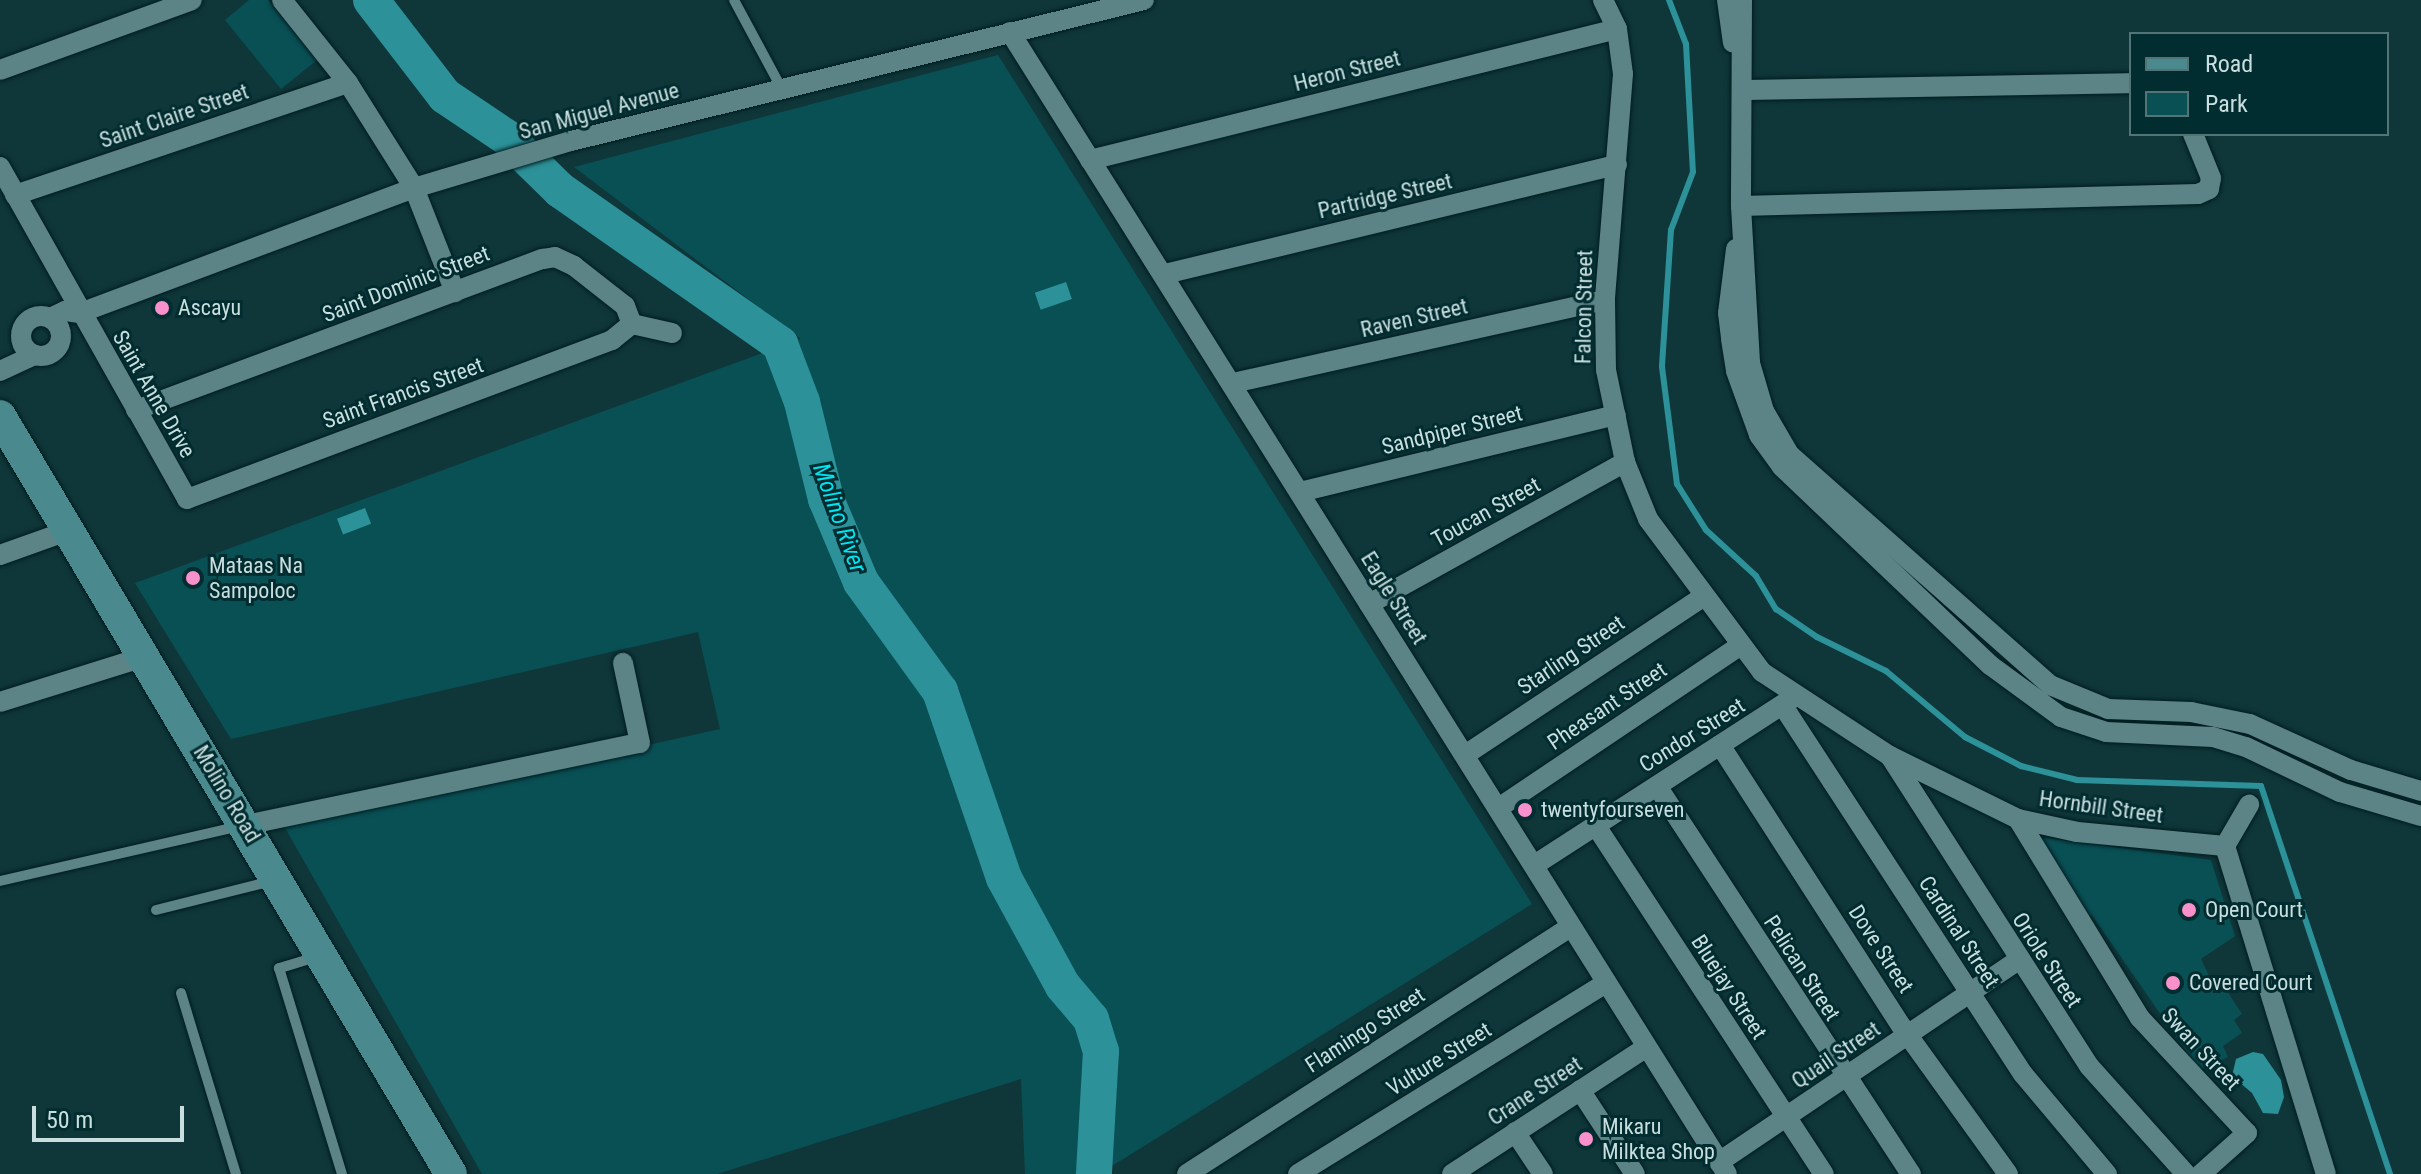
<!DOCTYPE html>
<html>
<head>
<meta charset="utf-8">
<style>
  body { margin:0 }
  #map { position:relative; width:2421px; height:1174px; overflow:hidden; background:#0f373a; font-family:"Roboto Condensed",sans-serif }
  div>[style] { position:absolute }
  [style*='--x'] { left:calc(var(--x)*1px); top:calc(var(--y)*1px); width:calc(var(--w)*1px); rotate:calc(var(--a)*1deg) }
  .green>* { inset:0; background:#095055 }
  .water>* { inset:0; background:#2c9198; transform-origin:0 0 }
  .stream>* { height:6px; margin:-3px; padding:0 3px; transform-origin:3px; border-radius:3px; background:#2c9198 }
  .river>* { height:36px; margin:-18px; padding:0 18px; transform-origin:18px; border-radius:18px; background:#2c9198 }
  .roads { filter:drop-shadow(0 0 2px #001d20) drop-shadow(0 0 2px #001d20) }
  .service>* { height:10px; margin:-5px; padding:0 5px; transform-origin:5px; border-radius:5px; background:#5c8386 }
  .minor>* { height:20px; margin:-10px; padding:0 10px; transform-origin:10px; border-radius:10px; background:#5c8386 }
  .minor>.ring { margin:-10px; padding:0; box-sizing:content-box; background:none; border:20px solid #5c8386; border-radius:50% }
  .primary>* { height:32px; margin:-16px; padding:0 16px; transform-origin:16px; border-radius:16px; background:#4a8a8f }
  .dots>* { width:22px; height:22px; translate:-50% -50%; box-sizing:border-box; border:4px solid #022d30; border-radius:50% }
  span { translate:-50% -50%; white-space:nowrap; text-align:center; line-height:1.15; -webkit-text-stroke:6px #022d30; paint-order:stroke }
  .street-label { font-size:22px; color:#c9dedf }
  .poi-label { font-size:22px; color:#c9dedf }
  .left { translate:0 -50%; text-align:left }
  .water-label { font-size:24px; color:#00e5f2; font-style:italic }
  .legend { position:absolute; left:2129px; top:32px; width:260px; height:104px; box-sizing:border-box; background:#022d30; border:2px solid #527476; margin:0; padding:10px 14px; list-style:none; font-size:24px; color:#c9dedf }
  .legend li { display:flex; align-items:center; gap:16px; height:40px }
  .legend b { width:40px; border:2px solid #527476 }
  .scale { position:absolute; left:32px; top:1106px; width:152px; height:36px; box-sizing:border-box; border:4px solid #c9dedf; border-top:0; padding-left:10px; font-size:24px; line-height:28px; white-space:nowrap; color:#c9dedf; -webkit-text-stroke:6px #022d30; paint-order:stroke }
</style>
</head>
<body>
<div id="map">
  <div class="green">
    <i style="clip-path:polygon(249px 0,268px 0,317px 60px,281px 89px,225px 20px)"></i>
    <i style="clip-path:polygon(998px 55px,1532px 904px,1112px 1166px,1112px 1174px,1025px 1174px,1021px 1079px,717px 1174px,482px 1174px,284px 826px,720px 729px,698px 632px,231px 739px,135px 583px,801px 339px,574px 167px)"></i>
    <i style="clip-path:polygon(2031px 836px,2211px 860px,2235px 936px,2201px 959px,2217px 993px,2227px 991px,2242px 1014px,2234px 1020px,2242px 1033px,2223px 1046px,2228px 1057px,2199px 1070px,2092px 915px,2085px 918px)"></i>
  </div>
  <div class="water">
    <i style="left:1066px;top:282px;width:18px;height:33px;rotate:71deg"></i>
    <i style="left:365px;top:508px;width:17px;height:30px;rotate:69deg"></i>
    <i style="clip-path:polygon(2253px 1052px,2263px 1054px,2281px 1080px,2284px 1097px,2278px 1114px,2263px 1113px,2252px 1093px,2232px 1076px,2236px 1059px)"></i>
  </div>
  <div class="stream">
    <i style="--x:1669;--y:0;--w:47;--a:68.9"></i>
    <i style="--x:1686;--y:44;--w:128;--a:86.9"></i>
    <i style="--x:1693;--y:172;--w:62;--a:110.8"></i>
    <i style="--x:1671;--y:230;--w:137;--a:93.8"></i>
    <i style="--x:1662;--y:367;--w:118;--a:82.7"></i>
    <i style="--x:1677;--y:484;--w:54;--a:57.8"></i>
    <i style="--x:1706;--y:530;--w:68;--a:42.6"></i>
    <i style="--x:1756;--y:576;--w:39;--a:59"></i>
    <i style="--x:1776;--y:609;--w:50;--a:34.3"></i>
    <i style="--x:1817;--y:637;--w:77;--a:26.2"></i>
    <i style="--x:1886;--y:671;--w:103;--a:39.9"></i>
    <i style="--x:1965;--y:737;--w:63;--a:27.4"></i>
    <i style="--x:2021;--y:766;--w:58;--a:14"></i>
    <i style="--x:2077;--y:780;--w:184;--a:1.9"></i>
    <i style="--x:2261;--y:786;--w:409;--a:71.6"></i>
  </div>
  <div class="river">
    <i style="--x:371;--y:0;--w:121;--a:52.4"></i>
    <i style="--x:445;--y:96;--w:73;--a:33.9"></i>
    <i style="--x:506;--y:137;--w:76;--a:44.5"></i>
    <i style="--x:560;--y:190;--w:269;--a:35"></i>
    <i style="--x:780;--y:344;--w:62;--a:69.2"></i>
    <i style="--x:802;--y:402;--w:100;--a:76.1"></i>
    <i style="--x:826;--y:499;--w:90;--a:67.1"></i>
    <i style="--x:861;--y:582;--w:135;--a:54.1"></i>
    <i style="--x:940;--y:691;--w:198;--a:71.1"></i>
    <i style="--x:1004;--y:878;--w:123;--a:61.4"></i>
    <i style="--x:1063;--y:986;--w:43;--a:49.7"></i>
    <i style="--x:1091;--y:1019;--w:34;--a:73"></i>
    <i style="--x:1101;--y:1051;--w:123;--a:93.3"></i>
  </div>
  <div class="roads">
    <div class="service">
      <i style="--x:734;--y:0;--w:101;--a:61.7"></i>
      <i style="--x:0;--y:881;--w:246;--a:-12.9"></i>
      <i style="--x:156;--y:910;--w:120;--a:-14"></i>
      <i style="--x:316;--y:957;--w:39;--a:163"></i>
      <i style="--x:279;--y:968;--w:215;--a:73"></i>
      <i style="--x:181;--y:993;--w:189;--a:73.1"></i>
    </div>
    <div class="minor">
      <i style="--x:282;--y:0;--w:106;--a:51.5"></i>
      <i style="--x:348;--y:83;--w:124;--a:57.8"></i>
      <i style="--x:414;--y:188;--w:112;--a:68.5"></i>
      <i style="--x:1603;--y:0;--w:32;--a:64"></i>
      <i style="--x:1617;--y:29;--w:45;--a:82.4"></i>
      <i style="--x:1623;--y:74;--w:227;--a:94.6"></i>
      <i style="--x:1605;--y:300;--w:70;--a:89.2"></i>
      <i style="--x:1606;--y:370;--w:94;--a:78.3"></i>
      <i style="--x:1625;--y:462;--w:61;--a:68"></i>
      <i style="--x:1648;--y:519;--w:191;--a:53.3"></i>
      <i style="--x:1762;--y:672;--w:153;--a:33.3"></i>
      <i style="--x:1890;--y:756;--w:143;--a:26.2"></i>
      <i style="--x:2018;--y:819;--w:60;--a:12.4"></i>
      <i style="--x:2077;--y:832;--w:149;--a:5.4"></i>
      <i style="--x:2225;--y:846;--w:343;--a:72.9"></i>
      <i style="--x:1727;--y:0;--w:43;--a:82.1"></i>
      <i style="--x:1742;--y:0;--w:206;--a:90.3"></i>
      <i style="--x:1741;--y:206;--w:157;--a:86.7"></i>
      <i style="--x:1750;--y:363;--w:50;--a:73.7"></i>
      <i style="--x:1764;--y:411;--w:50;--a:59.8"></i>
      <i style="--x:1789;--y:454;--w:349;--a:41.5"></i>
      <i style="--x:2050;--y:685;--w:63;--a:22.5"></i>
      <i style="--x:2108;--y:709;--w:83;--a:2.1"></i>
      <i style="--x:2191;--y:712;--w:60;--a:11.5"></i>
      <i style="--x:2250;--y:724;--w:111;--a:24.5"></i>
      <i style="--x:2351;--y:770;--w:73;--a:16.7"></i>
      <i style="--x:1010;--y:32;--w:1348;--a:57.88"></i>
      <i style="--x:0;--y:70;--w:204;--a:-20"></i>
      <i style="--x:1742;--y:90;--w:389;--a:-1"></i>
      <i style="--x:1090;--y:160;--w:543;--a:-13.96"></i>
      <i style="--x:0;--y:167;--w:381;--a:60.6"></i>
      <i style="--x:187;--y:499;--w:454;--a:-20.5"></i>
      <i style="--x:612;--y:340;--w:26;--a:-39"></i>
      <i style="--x:15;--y:195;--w:351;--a:-18.6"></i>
      <i style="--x:1741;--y:206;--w:457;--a:-1.5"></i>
      <i style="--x:2198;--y:194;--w:12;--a:-24"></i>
      <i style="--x:2209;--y:189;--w:11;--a:-80"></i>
      <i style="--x:2211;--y:178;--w:48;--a:-112.2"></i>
      <i style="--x:1736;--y:249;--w:64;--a:97.1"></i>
      <i style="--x:1728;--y:313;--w:26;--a:83"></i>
      <i style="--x:1731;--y:339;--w:32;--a:81"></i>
      <i style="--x:1736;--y:371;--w:68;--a:70.2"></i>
      <i style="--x:1759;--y:435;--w:39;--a:54"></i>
      <i style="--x:1782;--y:467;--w:287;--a:43.6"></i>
      <i style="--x:1990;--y:665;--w:88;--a:36.2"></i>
      <i style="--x:2061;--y:717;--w:47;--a:18.4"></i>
      <i style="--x:2106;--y:732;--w:107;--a:2.7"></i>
      <i style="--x:2213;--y:737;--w:34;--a:17"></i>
      <i style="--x:2246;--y:747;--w:104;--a:25.6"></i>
      <i style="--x:2340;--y:792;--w:84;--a:16.5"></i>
      <i style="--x:1165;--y:274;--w:465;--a:-13.6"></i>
      <i class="ring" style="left:21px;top:316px;width:20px;height:20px"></i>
      <i style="--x:50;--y:318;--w:17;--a:-25"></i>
      <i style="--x:65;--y:311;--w:15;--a:8"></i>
      <i style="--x:80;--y:313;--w:357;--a:-20.5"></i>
      <i style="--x:414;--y:188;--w:164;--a:-16.7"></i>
      <i style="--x:571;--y:141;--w:590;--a:-13.82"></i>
      <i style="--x:632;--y:324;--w:41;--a:12.7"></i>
      <i style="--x:0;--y:371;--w:38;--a:-25"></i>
      <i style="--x:1233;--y:383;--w:381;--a:-12.6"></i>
      <i style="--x:136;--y:410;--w:434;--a:-20.4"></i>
      <i style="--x:543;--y:259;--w:12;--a:-9"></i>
      <i style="--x:555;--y:257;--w:21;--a:25"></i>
      <i style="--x:574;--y:266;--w:65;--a:38.1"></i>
      <i style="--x:625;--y:306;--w:19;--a:69"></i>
      <i style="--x:1300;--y:492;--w:325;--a:-13.7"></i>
      <i style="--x:0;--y:555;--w:74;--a:-19.7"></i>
      <i style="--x:1369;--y:604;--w:293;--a:-29"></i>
      <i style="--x:0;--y:702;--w:151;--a:-17.4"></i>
      <i style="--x:1783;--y:706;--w:439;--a:56.9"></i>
      <i style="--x:2023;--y:1074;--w:131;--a:50"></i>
      <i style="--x:1720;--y:745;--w:336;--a:57.2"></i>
      <i style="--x:1902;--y:1027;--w:181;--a:54.2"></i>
      <i style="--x:1465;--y:755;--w:287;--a:-33.6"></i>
      <i style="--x:1890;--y:756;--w:368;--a:57.3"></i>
      <i style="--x:2089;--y:1066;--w:145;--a:48.1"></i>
      <i style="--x:1657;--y:786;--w:464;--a:56.8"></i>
      <i style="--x:1500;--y:807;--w:290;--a:-33.9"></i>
      <i style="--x:2018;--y:819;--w:233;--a:58.5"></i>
      <i style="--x:2140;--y:1018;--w:157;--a:47.1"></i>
      <i style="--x:2247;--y:1133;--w:62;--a:138.3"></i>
      <i style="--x:246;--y:825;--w:402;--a:-11.8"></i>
      <i style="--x:640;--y:743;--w:82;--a:-102"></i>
      <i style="--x:1596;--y:826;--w:416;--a:56.8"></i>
      <i style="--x:2225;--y:846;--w:48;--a:-59.7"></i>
      <i style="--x:1536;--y:864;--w:307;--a:-32.9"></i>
      <i style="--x:1580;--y:1090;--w:100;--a:56.8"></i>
      <i style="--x:1515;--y:1132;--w:50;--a:56.3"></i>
      <i style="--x:1719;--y:1162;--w:361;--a:-34"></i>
      <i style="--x:1187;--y:1174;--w:456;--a:-32.8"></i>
      <i style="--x:1298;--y:1174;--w:360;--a:-31.8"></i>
      <i style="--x:1452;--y:1174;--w:230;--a:-33.1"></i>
    </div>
    <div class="primary">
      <i style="--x:0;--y:416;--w:882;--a:59.25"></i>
    </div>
  </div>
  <div class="dots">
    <i style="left:162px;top:308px;background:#f890cb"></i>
    <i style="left:193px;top:578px;background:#f890cb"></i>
    <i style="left:1525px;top:810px;background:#f890cb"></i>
    <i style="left:2189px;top:910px;background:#f890cb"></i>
    <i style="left:2173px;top:983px;background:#f890cb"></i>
    <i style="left:1586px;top:1139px;background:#f890cb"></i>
  </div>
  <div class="street-label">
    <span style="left:1347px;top:71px;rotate:-14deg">Heron Street</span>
    <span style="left:599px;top:111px;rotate:-15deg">San Miguel Avenue</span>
    <span style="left:174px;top:116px;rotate:-19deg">Saint Claire Street</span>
    <span style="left:1385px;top:196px;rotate:-13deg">Partridge Street</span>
    <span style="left:406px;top:284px;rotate:-21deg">Saint Dominic Street</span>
    <span style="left:1584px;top:307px;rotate:-89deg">Falcon Street</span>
    <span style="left:1414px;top:318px;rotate:-13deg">Raven Street</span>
    <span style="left:403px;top:393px;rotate:-20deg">Saint Francis Street</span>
    <span style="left:154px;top:394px;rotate:60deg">Saint Anne Drive</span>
    <span style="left:1452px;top:430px;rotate:-14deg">Sandpiper Street</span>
    <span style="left:1486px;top:512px;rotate:-29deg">Toucan Street</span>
    <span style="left:1394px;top:598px;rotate:58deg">Eagle Street</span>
    <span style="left:1571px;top:655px;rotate:-34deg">Starling Street</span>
    <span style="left:1607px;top:706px;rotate:-34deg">Pheasant Street</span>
    <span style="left:1692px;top:735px;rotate:-32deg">Condor Street</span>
    <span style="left:227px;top:794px;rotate:59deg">Molino Road</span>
    <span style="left:2101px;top:807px;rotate:8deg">Hornbill Street</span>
    <span style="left:1959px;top:932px;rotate:57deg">Cardinal Street</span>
    <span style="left:1881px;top:949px;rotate:57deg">Dove Street</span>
    <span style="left:2047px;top:960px;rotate:57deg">Oriole Street</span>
    <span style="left:1802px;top:968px;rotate:57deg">Pelican Street</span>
    <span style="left:1729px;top:987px;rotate:57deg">Bluejay Street</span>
    <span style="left:1365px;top:1030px;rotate:-33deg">Flamingo Street</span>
    <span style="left:2201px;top:1049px;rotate:47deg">Swan Street</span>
    <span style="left:1836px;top:1055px;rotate:-34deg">Quail Street</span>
    <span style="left:1439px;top:1059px;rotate:-32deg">Vulture Street</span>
    <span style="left:1535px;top:1091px;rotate:-33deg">Crane Street</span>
  </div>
  <div class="poi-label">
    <span class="left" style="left:178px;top:308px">Ascayu</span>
    <span class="left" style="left:209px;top:578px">Mataas Na<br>Sampoloc</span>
    <span class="left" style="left:1541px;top:810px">twentyfourseven</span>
    <span class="left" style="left:2205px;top:910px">Open Court</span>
    <span class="left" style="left:2189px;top:983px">Covered Court</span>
    <span class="left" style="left:1602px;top:1139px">Mikaru<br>Milktea Shop</span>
  </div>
  <div class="water-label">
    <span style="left:839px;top:518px;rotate:70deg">Molino River</span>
  </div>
  <ul class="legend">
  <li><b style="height:10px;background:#4a8a8f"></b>Road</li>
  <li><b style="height:22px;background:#095055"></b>Park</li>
  </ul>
  <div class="scale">50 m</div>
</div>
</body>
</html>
